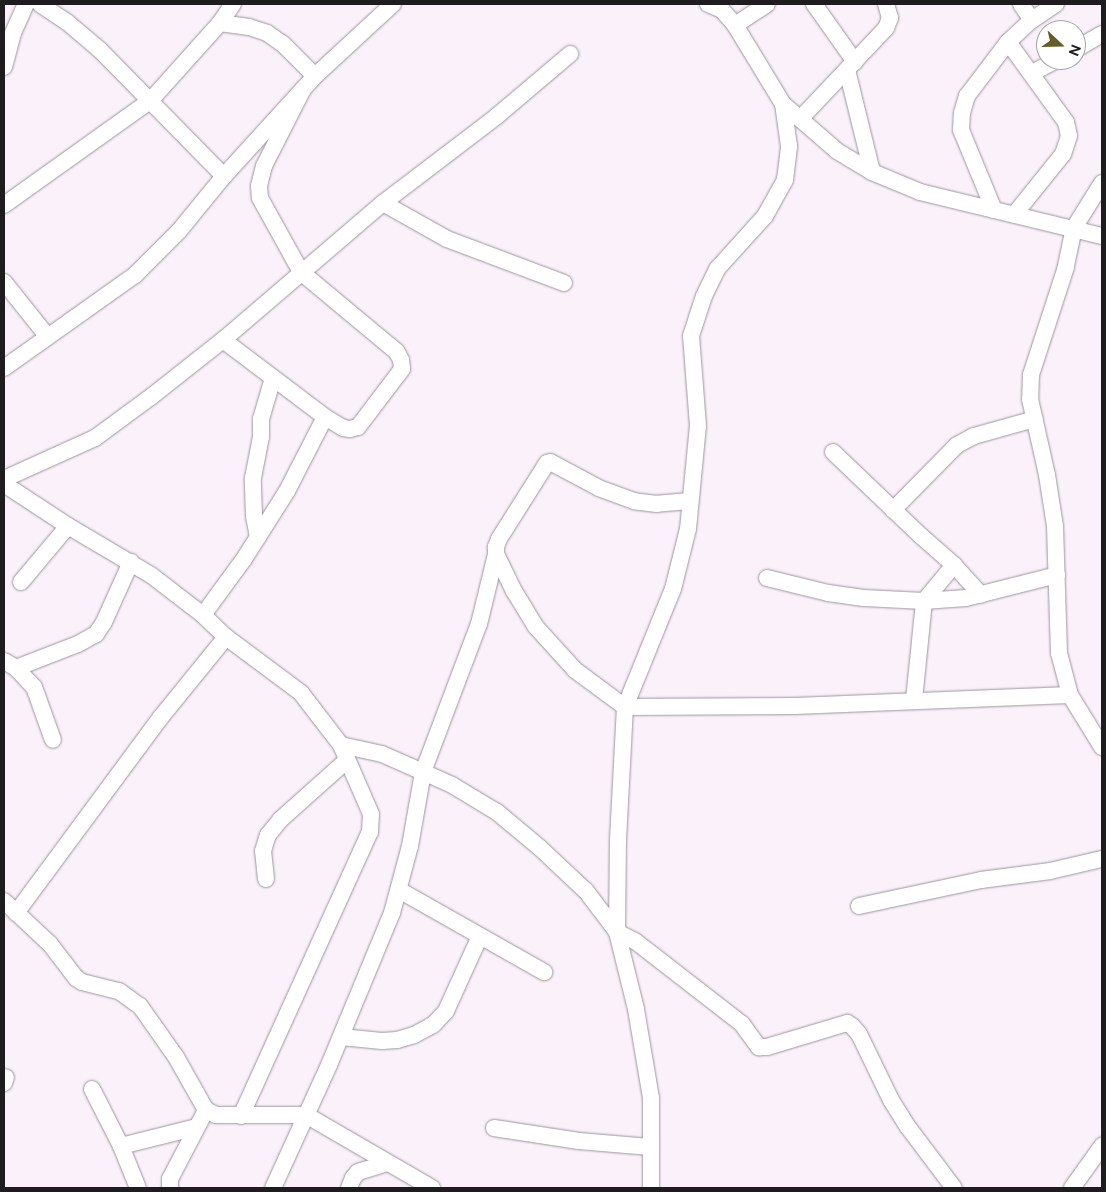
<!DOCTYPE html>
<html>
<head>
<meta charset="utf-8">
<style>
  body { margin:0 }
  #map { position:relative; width:1106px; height:1192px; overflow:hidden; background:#faf1fa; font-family:Figtree,sans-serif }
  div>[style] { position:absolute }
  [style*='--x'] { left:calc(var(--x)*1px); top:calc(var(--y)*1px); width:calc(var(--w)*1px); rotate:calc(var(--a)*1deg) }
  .roads { filter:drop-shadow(0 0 1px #9d959d) drop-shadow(0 0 1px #9d959d) }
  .minor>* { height:16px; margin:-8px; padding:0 8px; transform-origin:8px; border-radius:8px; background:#fff }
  span { translate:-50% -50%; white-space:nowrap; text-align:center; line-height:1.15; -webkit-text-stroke:4.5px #fff; paint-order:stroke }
  .frame { position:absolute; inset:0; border:5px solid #1f1c1f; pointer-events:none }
  .north { position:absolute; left:1036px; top:20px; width:50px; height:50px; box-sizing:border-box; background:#fff; border:1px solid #a5a4a5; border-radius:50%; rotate:111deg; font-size:14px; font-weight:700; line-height:20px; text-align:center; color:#1f1c1f }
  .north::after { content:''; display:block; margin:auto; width:18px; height:22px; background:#665c28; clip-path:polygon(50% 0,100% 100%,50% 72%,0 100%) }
</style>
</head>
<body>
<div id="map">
  <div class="roads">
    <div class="minor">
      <i style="--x:40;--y:4;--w:32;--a:34"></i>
      <i style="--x:67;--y:22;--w:43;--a:40.3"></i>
      <i style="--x:100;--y:50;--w:177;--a:45.5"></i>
      <i style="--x:708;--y:4;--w:15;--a:23"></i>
      <i style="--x:722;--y:10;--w:20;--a:49"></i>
      <i style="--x:735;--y:25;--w:92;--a:58.7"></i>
      <i style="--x:783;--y:104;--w:72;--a:41"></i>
      <i style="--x:837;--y:151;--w:41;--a:31"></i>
      <i style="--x:872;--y:172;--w:52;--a:22.6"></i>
      <i style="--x:920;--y:192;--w:187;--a:13.6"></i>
      <i style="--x:814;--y:4;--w:71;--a:54.7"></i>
      <i style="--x:1032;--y:20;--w:29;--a:-34"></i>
      <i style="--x:220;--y:23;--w:29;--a:8"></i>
      <i style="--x:249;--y:27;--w:19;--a:18"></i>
      <i style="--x:267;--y:33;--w:19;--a:35"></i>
      <i style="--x:283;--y:44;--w:45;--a:45"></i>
      <i style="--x:735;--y:25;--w:38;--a:-33"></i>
      <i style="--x:1008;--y:42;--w:99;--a:54.1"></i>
      <i style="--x:1066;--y:122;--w:14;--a:78"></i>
      <i style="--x:1069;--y:136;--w:19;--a:108"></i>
      <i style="--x:1063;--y:154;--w:78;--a:128.8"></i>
      <i style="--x:1076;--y:49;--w:30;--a:-30"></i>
      <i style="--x:4;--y:67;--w:35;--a:-75"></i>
      <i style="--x:13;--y:33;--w:32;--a:-66"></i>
      <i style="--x:847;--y:70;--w:105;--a:76.2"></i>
      <i style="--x:1032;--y:73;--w:27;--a:-28"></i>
      <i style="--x:800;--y:119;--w:125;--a:-46.6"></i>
      <i style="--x:886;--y:28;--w:11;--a:-68"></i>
      <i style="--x:890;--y:18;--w:15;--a:-106"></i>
      <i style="--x:1102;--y:183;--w:53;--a:121.9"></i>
      <i style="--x:1074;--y:228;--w:40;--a:102"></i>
      <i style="--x:1066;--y:267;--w:114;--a:108"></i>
      <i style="--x:1031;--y:375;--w:24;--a:92"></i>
      <i style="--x:1030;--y:399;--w:78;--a:77.4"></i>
      <i style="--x:1047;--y:475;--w:52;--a:81.1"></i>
      <i style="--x:1055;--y:526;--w:127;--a:88.2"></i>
      <i style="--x:1059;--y:653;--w:43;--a:75.3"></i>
      <i style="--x:1070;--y:695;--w:61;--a:58.4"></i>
      <i style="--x:383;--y:203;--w:73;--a:29.4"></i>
      <i style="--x:447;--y:239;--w:125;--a:20.6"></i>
      <i style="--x:4;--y:205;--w:179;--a:-35.5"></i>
      <i style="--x:150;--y:101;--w:105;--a:-48.1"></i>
      <i style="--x:220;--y:23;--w:23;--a:-56"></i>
      <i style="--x:994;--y:210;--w:87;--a:-112.4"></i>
      <i style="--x:961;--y:130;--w:17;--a:-87"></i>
      <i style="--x:962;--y:113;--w:18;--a:-74"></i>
      <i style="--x:967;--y:96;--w:68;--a:-52.8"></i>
      <i style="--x:1008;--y:42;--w:33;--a:-43"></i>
      <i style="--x:1032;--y:20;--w:19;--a:-125"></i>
      <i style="--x:4;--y:282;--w:70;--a:51.3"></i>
      <i style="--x:223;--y:340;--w:128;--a:37"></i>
      <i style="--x:325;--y:417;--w:21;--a:31"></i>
      <i style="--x:343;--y:428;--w:7;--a:8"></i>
      <i style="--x:350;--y:429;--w:8;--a:-14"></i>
      <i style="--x:358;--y:427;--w:73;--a:-52.8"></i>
      <i style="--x:402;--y:369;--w:9;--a:-96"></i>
      <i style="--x:401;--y:360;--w:9;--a:-117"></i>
      <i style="--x:397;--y:352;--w:125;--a:-140.2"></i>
      <i style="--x:301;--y:272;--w:85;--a:-119"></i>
      <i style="--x:260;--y:198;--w:12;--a:-95"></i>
      <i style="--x:259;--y:186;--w:21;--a:-76"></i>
      <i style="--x:264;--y:166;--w:86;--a:-63.1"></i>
      <i style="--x:4;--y:368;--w:161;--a:-35.4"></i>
      <i style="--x:135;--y:275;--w:62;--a:-45"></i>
      <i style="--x:179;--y:231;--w:71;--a:-50.7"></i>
      <i style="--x:224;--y:176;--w:135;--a:-47.7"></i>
      <i style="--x:315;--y:76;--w:106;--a:-42.7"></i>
      <i style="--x:833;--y:452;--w:122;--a:43.7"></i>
      <i style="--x:921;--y:536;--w:44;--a:41.3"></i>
      <i style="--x:954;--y:565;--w:40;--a:48"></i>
      <i style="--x:4;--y:479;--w:100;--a:-24.3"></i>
      <i style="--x:95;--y:438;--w:71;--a:-36.4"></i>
      <i style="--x:152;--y:396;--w:90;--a:-38.3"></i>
      <i style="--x:223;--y:340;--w:211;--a:-40.6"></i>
      <i style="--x:383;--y:203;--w:143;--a:-37.3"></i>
      <i style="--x:497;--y:116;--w:96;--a:-40.3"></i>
      <i style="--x:4;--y:484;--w:77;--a:33.3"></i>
      <i style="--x:68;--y:526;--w:96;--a:30.6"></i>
      <i style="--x:151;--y:575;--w:66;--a:37.6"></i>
      <i style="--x:203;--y:615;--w:32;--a:44"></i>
      <i style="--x:226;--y:637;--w:94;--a:36.7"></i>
      <i style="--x:301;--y:693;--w:66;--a:52.4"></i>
      <i style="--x:341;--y:745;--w:42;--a:12.4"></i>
      <i style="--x:382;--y:754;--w:45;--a:23.7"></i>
      <i style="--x:423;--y:772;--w:32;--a:24"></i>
      <i style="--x:452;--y:785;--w:52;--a:31"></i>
      <i style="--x:497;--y:812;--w:56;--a:39.9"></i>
      <i style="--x:540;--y:848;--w:63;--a:43.1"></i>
      <i style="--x:586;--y:891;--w:51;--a:52.9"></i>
      <i style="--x:617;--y:932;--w:20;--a:27"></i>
      <i style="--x:635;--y:941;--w:135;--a:37.8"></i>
      <i style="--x:742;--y:1024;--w:29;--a:54"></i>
      <i style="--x:759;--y:1047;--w:8;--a:0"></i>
      <i style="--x:767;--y:1047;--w:84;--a:-16.7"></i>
      <i style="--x:847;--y:1023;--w:6;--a:31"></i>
      <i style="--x:852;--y:1026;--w:11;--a:49"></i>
      <i style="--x:859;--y:1034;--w:73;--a:64.1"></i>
      <i style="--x:891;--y:1100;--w:32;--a:58"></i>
      <i style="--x:908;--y:1127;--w:76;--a:53"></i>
      <i style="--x:689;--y:501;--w:32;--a:175"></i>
      <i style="--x:657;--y:504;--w:23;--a:-173"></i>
      <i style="--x:634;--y:501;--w:37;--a:-160"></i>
      <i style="--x:599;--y:488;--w:55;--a:-152"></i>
      <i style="--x:550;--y:462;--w:3;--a:162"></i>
      <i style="--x:547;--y:463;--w:90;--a:122.3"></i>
      <i style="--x:499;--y:539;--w:9;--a:111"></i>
      <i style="--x:496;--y:547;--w:7;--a:90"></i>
      <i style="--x:496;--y:554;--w:41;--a:64.1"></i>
      <i style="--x:514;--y:591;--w:42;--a:58.6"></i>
      <i style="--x:536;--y:627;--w:58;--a:47.8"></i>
      <i style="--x:575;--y:670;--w:62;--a:36.5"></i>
      <i style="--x:625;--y:707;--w:170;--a:-0.3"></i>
      <i style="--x:795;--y:706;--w:275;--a:-2.3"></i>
      <i style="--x:893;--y:510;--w:91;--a:-45.4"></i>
      <i style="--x:957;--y:445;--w:19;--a:-28"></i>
      <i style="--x:974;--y:436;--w:63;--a:-15.6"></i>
      <i style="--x:258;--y:537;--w:21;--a:-101"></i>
      <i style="--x:254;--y:516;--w:38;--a:-92"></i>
      <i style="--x:253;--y:478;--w:42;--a:-79"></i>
      <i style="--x:261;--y:437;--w:18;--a:-90"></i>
      <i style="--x:261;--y:419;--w:43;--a:-73.7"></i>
      <i style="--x:767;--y:578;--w:63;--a:13.8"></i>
      <i style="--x:828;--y:593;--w:36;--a:8"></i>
      <i style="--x:864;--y:598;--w:60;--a:2.9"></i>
      <i style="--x:924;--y:601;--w:42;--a:-4.1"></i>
      <i style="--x:966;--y:598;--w:94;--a:-14.2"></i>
      <i style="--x:21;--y:582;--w:73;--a:-50"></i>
      <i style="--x:203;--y:615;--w:69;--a:-53.8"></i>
      <i style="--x:244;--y:559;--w:80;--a:-57.7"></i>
      <i style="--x:287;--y:491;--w:83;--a:-62.8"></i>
      <i style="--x:4;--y:661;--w:14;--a:30"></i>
      <i style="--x:16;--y:668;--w:26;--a:47"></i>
      <i style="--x:34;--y:687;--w:56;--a:70.3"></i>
      <i style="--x:16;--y:668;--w:66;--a:-21.2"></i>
      <i style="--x:78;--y:644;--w:21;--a:-29"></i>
      <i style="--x:96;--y:634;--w:14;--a:-56"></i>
      <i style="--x:104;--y:622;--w:66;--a:-65.8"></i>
      <i style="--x:914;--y:700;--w:100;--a:-84.2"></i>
      <i style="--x:924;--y:601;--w:47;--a:-50.2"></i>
      <i style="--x:266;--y:879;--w:28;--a:-96"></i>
      <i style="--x:263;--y:851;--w:17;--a:-73"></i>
      <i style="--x:268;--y:835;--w:19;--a:-51"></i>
      <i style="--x:280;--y:820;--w:90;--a:-41.8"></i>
      <i style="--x:399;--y:890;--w:167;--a:29.5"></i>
      <i style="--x:4;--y:901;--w:63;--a:43.1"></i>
      <i style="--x:50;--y:944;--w:43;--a:52.6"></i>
      <i style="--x:76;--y:978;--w:7;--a:34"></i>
      <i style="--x:82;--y:982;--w:38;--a:14"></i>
      <i style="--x:119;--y:991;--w:26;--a:36"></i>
      <i style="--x:140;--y:1006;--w:62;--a:54.8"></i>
      <i style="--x:176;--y:1057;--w:61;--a:60.5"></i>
      <i style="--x:206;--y:1110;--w:11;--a:27"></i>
      <i style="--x:216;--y:1115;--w:90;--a:0"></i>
      <i style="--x:306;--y:1115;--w:146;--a:30.1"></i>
      <i style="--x:859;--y:906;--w:125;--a:-12"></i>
      <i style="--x:981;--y:880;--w:70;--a:-7.4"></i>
      <i style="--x:1050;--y:871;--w:53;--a:-13"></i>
      <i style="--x:16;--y:913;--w:244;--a:-53.5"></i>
      <i style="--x:161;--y:717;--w:103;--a:-50.9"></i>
      <i style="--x:341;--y:1037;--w:41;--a:5.6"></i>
      <i style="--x:382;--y:1041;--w:15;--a:-4"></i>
      <i style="--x:397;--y:1040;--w:18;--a:-16"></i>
      <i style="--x:414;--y:1035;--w:21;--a:-28"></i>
      <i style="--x:433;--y:1025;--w:19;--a:-47"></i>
      <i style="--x:446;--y:1011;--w:82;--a:-65.6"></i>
      <i style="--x:4;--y:1083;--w:6;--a:-72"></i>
      <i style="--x:92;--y:1089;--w:64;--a:63"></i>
      <i style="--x:121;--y:1146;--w:45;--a:68"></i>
      <i style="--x:241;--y:1116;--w:312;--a:-65.6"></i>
      <i style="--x:370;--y:832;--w:18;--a:-87"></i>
      <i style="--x:371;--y:814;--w:75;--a:-113.5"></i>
      <i style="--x:494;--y:1128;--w:86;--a:8.7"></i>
      <i style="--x:579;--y:1141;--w:71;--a:4.8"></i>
      <i style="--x:121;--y:1146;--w:78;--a:-14"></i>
      <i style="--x:170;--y:1188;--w:9;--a:-90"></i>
      <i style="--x:170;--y:1179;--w:78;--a:-62.4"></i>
      <i style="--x:273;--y:1188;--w:135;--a:-65.5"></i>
      <i style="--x:329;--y:1065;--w:165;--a:-67.5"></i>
      <i style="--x:392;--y:913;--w:69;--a:-75"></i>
      <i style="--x:410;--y:846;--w:75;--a:-80"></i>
      <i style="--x:423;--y:772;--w:158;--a:-69.3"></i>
      <i style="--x:479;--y:624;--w:72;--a:-76.3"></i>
      <i style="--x:349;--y:1188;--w:11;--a:-68"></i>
      <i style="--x:353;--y:1178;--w:8;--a:-50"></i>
      <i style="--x:358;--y:1172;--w:31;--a:-17"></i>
      <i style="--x:651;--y:1188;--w:90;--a:-90"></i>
      <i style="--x:651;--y:1098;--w:90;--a:-99.6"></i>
      <i style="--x:636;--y:1009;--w:79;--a:-103.9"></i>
      <i style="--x:617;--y:932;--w:92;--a:-89.4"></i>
      <i style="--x:618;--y:840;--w:133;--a:-87"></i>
      <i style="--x:625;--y:707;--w:127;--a:-67.9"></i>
      <i style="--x:673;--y:589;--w:62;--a:-76"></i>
      <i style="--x:688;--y:529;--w:103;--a:-84.5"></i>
      <i style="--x:698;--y:426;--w:90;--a:-94.4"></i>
      <i style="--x:691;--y:336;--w:42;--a:-72"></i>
      <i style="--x:704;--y:296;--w:30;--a:-64"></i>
      <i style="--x:717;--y:269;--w:72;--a:-47.8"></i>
      <i style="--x:765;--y:216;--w:41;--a:-60.9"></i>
      <i style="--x:785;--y:180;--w:34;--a:-83"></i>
      <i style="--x:789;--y:146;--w:42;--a:-98.1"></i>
      <i style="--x:1072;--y:1188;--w:52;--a:-54.5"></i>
    </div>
  </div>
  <div class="frame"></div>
  <div class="north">N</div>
</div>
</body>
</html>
